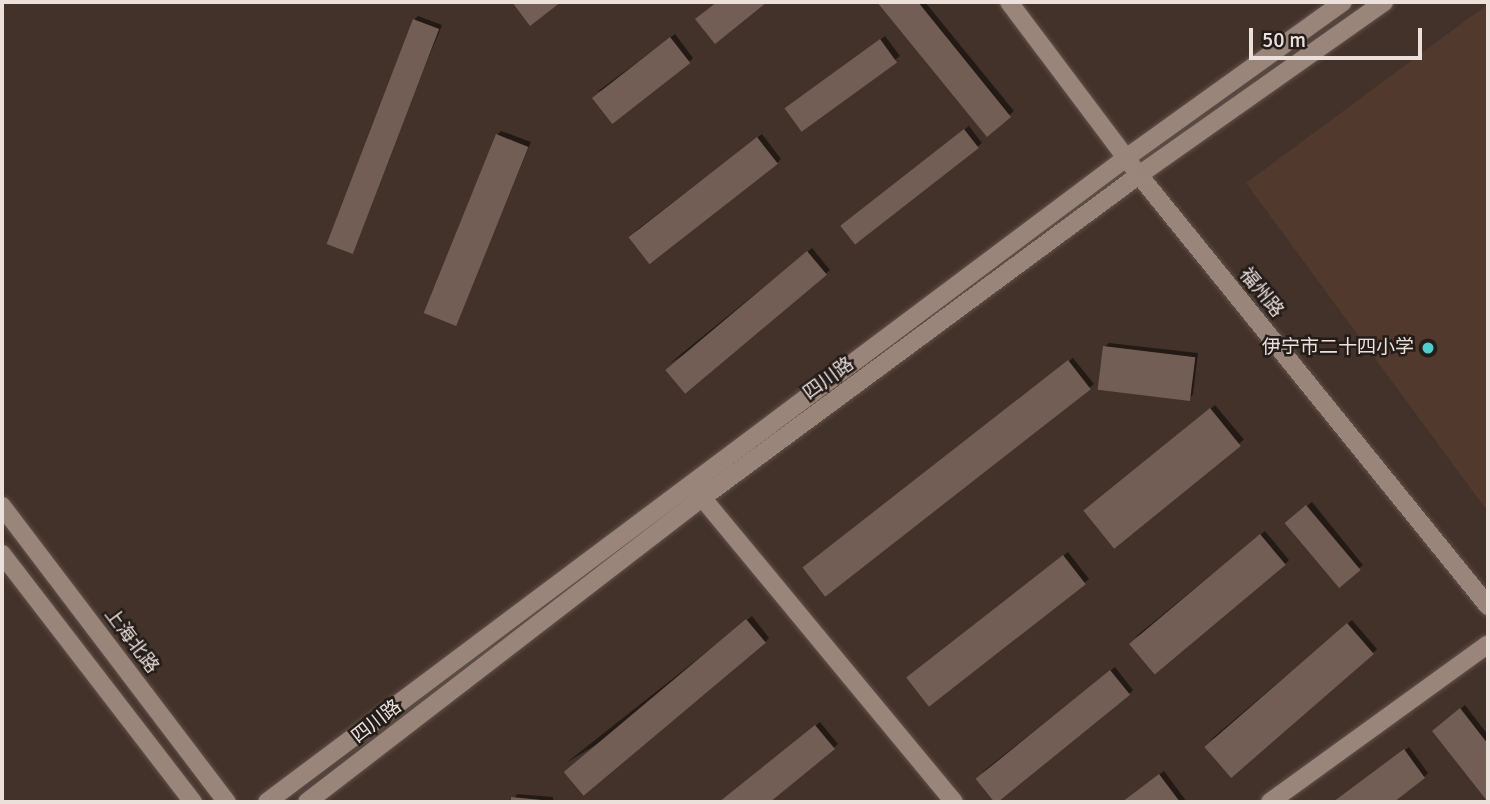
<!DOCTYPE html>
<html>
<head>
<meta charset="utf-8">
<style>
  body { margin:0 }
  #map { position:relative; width:1490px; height:804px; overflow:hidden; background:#43322a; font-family:Signika,"Noto Sans SC",sans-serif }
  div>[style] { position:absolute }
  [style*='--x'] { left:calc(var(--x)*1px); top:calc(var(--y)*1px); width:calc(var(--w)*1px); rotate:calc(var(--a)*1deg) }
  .built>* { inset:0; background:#51392d }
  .shadow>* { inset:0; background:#0007; transform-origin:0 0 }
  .building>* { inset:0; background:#725e55; transform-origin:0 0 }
  .roads { filter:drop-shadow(0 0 2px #60514a) drop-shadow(0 0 2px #60514a) }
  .minor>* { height:18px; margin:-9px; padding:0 9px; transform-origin:9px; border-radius:9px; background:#9a857b }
  .dots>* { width:19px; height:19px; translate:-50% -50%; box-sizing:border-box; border:4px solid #241c18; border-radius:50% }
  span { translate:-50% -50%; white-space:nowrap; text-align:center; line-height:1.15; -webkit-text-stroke:5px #241c18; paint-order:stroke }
  .street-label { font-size:19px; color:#ece0db }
  .poi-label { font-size:19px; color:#ece0db }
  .right { translate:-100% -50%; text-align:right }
  .frame { position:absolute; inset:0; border:4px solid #ece0db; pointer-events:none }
  .scale { position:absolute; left:1249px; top:28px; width:173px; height:32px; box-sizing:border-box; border:4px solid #ece0db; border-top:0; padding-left:9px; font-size:21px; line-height:24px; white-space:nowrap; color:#ece0db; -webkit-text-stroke:5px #241c18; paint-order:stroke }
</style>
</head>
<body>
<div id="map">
  <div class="built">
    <i style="clip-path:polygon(1488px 4px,1488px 512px,1246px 183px)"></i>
  </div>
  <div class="shadow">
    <i style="clip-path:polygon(879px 2px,925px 2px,1014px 111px,987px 134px)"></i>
    <i style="clip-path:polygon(418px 16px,442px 25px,349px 252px,414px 20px)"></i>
    <i style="clip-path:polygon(675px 34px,693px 58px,689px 62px,597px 92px)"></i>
    <i style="left:885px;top:36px;width:25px;height:117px;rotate:53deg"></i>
    <i style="clip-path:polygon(969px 126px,982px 143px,977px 147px,847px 222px)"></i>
    <i style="clip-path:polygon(501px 131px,531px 142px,456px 324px,497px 135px)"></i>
    <i style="clip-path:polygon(762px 134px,781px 159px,777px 163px,634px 232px)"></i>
    <i style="clip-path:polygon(812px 248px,830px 270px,825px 274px,670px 363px)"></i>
    <i style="clip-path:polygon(1109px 343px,1198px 353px,1193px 394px,1189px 399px,1105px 347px)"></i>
    <i style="clip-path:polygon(1073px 358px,1094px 384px,1089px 388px,810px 564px)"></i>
    <i style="left:1215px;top:405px;width:45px;height:161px;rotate:50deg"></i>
    <i style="clip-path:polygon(1312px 502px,1363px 565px,1339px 585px,1291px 518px)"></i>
    <i style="clip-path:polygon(1265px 531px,1289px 560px,1285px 564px,1134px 638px)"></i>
    <i style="clip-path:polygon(1068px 552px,1089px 579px,1084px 583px,913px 674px)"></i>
    <i style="clip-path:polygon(752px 616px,769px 638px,765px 642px,566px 763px)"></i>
    <i style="clip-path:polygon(1352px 620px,1377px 649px,1373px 653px,1209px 741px)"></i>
    <i style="clip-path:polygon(1115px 667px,1133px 690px,1129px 694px,981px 773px)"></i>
    <i style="clip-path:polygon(1465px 705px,1488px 735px,1488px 800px,1434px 731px)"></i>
    <i style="clip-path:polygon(820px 722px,838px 744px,767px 802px,721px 802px)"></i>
    <i style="clip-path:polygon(1409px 747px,1428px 773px,1424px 777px,1391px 802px,1335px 802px)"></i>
    <i style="clip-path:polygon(1164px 771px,1187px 802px,1123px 802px)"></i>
    <i style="clip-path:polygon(517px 794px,553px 797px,553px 802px,512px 802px)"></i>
  </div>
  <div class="building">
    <i style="clip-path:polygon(512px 2px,561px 2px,530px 26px)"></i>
    <i style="clip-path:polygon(717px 2px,767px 2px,715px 44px,695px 19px)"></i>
    <i style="clip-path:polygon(877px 2px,918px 2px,1011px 117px,987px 137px)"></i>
    <i style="left:413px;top:19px;width:28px;height:241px;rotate:21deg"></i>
    <i style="left:670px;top:37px;width:33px;height:99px;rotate:52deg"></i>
    <i style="left:880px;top:39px;width:29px;height:118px;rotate:54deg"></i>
    <i style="left:964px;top:129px;width:24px;height:157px;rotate:52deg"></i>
    <i style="left:496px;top:134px;width:35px;height:193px;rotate:22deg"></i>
    <i style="left:757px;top:137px;width:34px;height:163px;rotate:52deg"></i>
    <i style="left:807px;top:251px;width:31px;height:185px;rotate:50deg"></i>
    <i style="left:1103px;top:346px;width:93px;height:44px;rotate:7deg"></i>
    <i style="left:1068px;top:360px;width:37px;height:337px;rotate:52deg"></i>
    <i style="left:1210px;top:408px;width:49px;height:163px;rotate:51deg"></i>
    <i style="left:1306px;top:505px;width:85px;height:28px;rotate:50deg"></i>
    <i style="left:1260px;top:534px;width:40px;height:171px;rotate:50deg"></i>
    <i style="left:1063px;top:555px;width:37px;height:199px;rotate:52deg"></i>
    <i style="left:746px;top:619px;width:31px;height:238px;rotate:50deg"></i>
    <i style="left:1347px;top:623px;width:41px;height:189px;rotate:49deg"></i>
    <i style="left:1110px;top:670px;width:32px;height:173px;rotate:51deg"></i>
    <i style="clip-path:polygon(1460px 708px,1488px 744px,1488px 802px,1432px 731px)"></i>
    <i style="clip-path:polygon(815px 725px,835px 749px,770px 802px,719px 802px)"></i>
    <i style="clip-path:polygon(1404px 749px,1425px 778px,1394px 802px,1333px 802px)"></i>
    <i style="clip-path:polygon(1159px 774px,1180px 802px,1122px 802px)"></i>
    <i style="clip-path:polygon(511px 797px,542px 800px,541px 802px,511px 802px)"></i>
  </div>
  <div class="roads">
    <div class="minor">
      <i style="--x:1009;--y:2;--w:216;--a:53.1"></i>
      <i style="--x:1139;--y:175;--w:555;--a:51"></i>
      <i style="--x:695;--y:489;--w:406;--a:50.4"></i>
      <i style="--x:2;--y:506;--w:372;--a:52.8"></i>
      <i style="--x:2;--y:554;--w:313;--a:52.4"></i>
      <i style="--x:267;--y:802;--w:1074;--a:-36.86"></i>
      <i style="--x:1126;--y:158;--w:267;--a:-35.7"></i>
      <i style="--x:307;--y:802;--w:498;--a:-37.6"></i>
      <i style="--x:702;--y:498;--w:543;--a:-36.47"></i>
      <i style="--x:1139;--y:175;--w:300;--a:-35.2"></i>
      <i style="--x:1270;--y:802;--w:269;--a:-35.9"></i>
    </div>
  </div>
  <div class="dots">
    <i style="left:1428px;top:348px;background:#52cdce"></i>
  </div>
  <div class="street-label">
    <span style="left:1261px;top:293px;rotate:51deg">福州路</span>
    <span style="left:829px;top:379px;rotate:-36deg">四川路</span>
    <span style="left:131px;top:641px;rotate:53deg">上海北路</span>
    <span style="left:377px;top:722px;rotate:-38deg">四川路</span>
  </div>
  <div class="poi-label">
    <span class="right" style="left:1414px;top:348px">伊宁市二十四小学</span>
  </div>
  <div class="frame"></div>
  <div class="scale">50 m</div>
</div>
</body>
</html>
